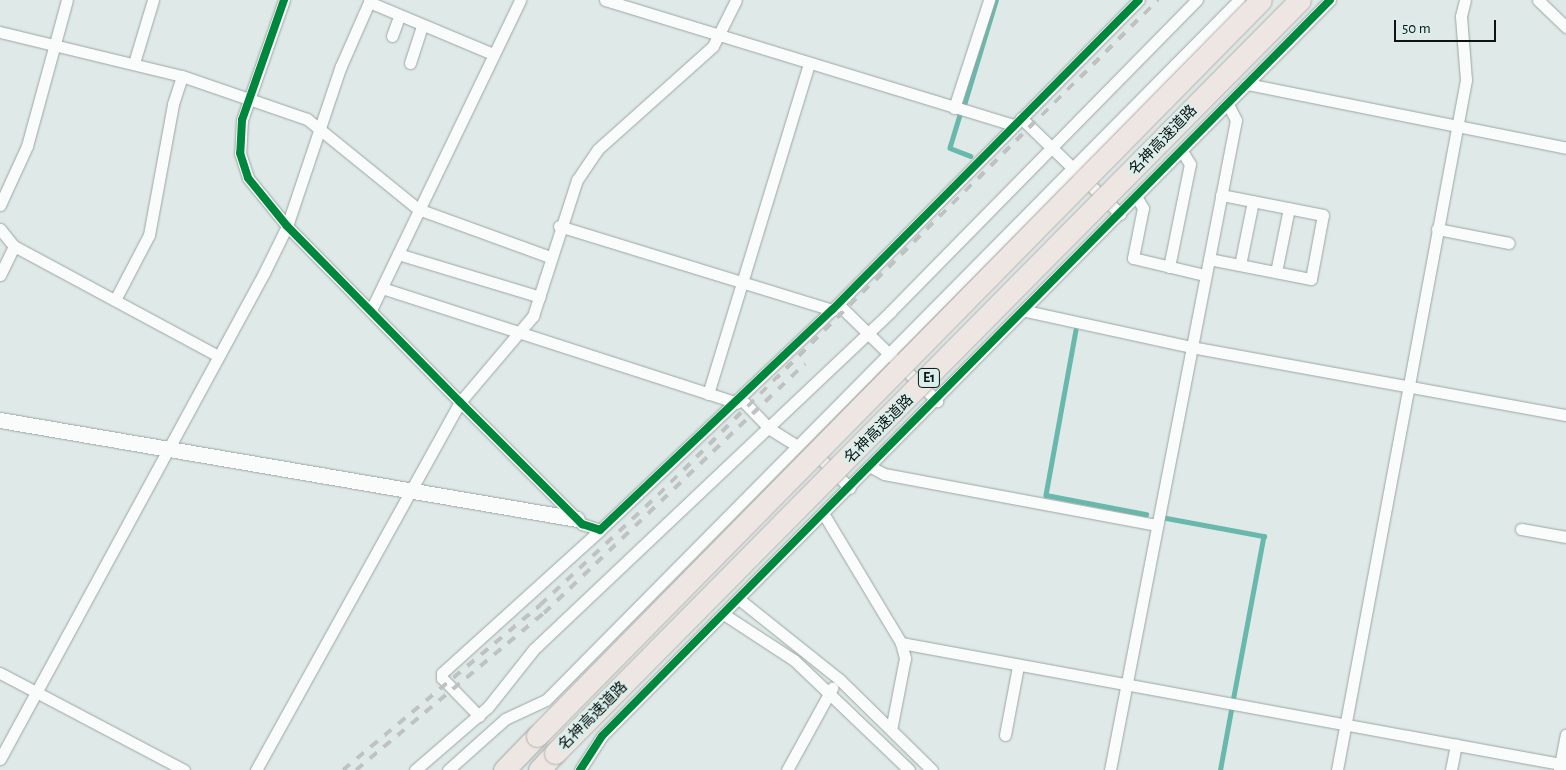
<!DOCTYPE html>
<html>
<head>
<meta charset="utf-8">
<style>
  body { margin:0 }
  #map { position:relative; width:1566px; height:770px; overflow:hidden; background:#dfeae8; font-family:"Alegreya Sans","Noto Sans JP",sans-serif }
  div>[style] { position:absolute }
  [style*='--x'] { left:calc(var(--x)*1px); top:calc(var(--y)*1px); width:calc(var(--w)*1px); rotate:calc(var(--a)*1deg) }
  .stream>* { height:4.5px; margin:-2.25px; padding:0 2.25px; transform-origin:2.25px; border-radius:2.25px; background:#69b8ac }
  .roads { filter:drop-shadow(0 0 1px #9ca5a3) drop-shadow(0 0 1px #9ca5a3) }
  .minor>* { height:11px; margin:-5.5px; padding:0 5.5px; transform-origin:5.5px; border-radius:5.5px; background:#fafcfc }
  .tertiary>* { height:15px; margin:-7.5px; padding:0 7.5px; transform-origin:7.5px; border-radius:7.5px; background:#fafcfc }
  .motorway>* { height:21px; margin:-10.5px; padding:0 10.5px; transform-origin:10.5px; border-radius:10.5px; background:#ede6e3 }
  .rail>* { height:4px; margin-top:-2px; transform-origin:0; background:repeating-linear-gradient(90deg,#bfc2c1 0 9px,transparent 0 18px) }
  .bridges { filter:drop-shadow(0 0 1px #b5b1ad) drop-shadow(0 0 1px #b5b1ad) }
  .motorway-bridge>* { height:21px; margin:-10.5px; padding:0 10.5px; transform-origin:10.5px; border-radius:10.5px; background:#ede6e3 }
  .cycleway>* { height:8px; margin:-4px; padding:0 4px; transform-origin:4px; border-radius:4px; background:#00873e }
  span { translate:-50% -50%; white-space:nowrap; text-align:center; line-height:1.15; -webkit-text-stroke:4.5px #daefeb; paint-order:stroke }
  .shield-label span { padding:1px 4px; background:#daefeb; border:1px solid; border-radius:4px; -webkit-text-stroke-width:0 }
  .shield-label { font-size:14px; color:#0d1413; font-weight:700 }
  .street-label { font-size:15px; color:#0d1413 }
  .scale { position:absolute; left:1394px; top:20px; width:102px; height:22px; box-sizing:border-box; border:2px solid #0d1413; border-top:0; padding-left:6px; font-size:15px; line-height:18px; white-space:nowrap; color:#0d1413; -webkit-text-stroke:4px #daefeb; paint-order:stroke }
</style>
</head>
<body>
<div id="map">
  <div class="stream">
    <i style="--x:964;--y:105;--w:110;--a:-73.1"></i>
    <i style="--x:960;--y:115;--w:34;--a:107"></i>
    <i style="--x:950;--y:148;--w:22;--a:21"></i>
    <i style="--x:1076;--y:330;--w:168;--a:100.3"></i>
    <i style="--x:1046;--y:495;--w:102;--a:10.8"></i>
    <i style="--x:1161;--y:517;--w:105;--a:10.5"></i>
    <i style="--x:1264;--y:536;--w:164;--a:100.6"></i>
    <i style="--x:1220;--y:770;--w:61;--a:-79.6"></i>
  </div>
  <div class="roads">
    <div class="minor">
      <i style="--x:284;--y:0;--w:127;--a:109.3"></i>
      <i style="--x:242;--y:120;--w:33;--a:93"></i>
      <i style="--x:240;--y:153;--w:26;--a:72"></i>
      <i style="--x:248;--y:178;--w:62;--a:50.9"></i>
      <i style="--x:287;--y:226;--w:247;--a:45.5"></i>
      <i style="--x:460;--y:402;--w:173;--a:45"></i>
      <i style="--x:582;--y:524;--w:19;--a:18"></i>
      <i style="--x:600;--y:530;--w:320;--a:-43.5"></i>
      <i style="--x:832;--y:310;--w:436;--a:-45.3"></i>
      <i style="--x:605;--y:0;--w:428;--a:17"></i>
      <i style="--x:1538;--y:0;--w:39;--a:44"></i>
      <i style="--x:369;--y:2;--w:134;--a:22.8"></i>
      <i style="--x:0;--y:32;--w:187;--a:13.6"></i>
      <i style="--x:182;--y:76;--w:132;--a:19"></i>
      <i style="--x:307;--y:119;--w:143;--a:39"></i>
      <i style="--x:418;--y:209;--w:140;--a:20"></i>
      <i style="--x:392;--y:36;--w:20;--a:-70"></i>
      <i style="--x:134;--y:63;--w:66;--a:-73.2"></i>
      <i style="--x:410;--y:63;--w:38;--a:-72"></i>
      <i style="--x:1247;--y:84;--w:325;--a:11.3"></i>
      <i style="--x:954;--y:108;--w:114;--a:-72"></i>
      <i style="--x:1021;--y:118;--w:138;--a:44.1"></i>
      <i style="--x:1137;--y:198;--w:12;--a:59"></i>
      <i style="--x:1143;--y:208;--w:51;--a:101.3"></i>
      <i style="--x:1133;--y:258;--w:74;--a:13.3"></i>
      <i style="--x:0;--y:205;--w:65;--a:-65.4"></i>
      <i style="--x:27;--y:146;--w:151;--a:-74.7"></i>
      <i style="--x:559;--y:226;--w:286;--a:17.1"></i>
      <i style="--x:0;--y:229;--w:22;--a:51"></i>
      <i style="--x:14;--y:246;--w:232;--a:28.3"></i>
      <i style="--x:1437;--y:229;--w:73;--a:11"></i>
      <i style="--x:398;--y:254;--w:148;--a:16.8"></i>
      <i style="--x:1209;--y:259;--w:104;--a:11.1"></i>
      <i style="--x:1311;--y:279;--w:65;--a:-79.4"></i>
      <i style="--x:1323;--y:215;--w:104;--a:-168.9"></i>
      <i style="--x:1240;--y:265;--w:65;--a:-78.5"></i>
      <i style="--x:1169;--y:267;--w:105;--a:-78.5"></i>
      <i style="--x:1190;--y:164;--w:15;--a:-122"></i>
      <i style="--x:1276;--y:272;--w:65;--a:-78.5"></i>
      <i style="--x:0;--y:275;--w:32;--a:-64"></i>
      <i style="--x:382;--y:288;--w:373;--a:17.9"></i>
      <i style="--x:115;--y:300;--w:73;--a:-62.4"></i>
      <i style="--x:149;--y:235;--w:133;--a:-79.6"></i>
      <i style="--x:173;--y:104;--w:29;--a:-72"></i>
      <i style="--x:838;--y:304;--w:139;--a:44.4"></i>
      <i style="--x:371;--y:310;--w:344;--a:-64.3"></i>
      <i style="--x:1026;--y:311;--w:169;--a:12.3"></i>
      <i style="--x:1191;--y:347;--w:381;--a:10.3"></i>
      <i style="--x:708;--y:394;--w:345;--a:-73"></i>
      <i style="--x:741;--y:399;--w:42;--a:46"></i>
      <i style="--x:770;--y:429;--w:31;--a:32"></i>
      <i style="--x:813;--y:451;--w:52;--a:45"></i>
      <i style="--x:871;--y:467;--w:15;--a:28"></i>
      <i style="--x:884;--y:474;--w:278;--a:10.6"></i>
      <i style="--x:823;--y:513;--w:152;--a:59"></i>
      <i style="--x:901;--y:643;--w:16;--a:75"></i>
      <i style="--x:905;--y:658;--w:73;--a:101"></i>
      <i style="--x:1521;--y:529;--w:46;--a:10.1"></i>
      <i style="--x:740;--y:600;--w:127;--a:38.6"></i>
      <i style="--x:839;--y:679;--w:130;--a:44.4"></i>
      <i style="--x:725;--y:615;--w:82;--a:33.1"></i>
      <i style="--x:794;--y:660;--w:159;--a:43.7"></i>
      <i style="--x:901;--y:643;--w:676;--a:10.4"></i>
      <i style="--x:0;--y:673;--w:208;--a:27.8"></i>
      <i style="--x:479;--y:716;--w:53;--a:-134.2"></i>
      <i style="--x:442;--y:678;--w:5;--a:-90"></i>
      <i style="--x:442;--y:673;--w:213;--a:-42.1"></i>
      <i style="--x:1005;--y:735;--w:70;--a:-79.3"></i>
      <i style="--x:0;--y:759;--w:553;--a:-61.49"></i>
      <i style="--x:264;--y:273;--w:52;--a:-63.9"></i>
      <i style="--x:287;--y:226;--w:169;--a:-71.4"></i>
      <i style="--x:341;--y:66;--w:72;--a:-66.3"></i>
      <i style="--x:256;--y:770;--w:421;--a:-61"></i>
      <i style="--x:460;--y:402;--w:113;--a:-49.7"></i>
      <i style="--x:533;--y:316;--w:143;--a:-72.1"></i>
      <i style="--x:577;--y:180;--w:37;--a:-56"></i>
      <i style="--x:598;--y:149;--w:154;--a:-41.8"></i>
      <i style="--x:713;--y:46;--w:51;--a:-63.4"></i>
      <i style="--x:415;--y:770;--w:96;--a:-40.8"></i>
      <i style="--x:488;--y:707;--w:74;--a:-51.6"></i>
      <i style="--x:534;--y:649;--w:490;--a:-43.4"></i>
      <i style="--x:890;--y:312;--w:438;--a:-45.5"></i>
      <i style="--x:448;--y:770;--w:76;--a:-41.8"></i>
      <i style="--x:505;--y:719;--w:45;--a:-24.9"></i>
      <i style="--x:546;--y:700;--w:985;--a:-45.29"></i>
      <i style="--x:580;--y:770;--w:40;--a:-57.1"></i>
      <i style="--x:602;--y:736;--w:1035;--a:-45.31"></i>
      <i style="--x:787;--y:770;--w:94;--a:-61.2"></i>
      <i style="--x:1110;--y:770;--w:662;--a:-79.03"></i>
      <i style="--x:1236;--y:120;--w:18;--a:-117"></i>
      <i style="--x:1337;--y:770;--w:702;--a:-79.41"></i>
      <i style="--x:1466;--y:80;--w:64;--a:-94.5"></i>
      <i style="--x:1461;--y:16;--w:16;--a:-76"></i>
      <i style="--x:1451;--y:770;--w:26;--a:-79"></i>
      <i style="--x:1559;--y:770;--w:36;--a:-79"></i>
    </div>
    <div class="tertiary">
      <i style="--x:0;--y:420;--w:585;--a:9.74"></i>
    </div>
    <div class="motorway">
      <i style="--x:504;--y:770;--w:47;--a:-45.9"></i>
      <i style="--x:539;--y:770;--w:23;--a:-47"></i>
    </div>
  </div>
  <div class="rail">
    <i style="--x:343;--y:770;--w:257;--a:-39.9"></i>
    <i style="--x:540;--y:605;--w:161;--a:-43"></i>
    <i style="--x:658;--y:495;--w:704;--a:-44.71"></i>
    <i style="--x:356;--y:770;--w:245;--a:-39.9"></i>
    <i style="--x:544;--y:613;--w:361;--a:-43.7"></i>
  </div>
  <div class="bridges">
    <div class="motorway-bridge">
      <i style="--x:537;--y:736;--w:1032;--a:-45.47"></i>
      <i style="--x:555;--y:753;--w:1059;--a:-45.31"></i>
    </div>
  </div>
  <div class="cycleway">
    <i style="--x:284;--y:0;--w:127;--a:109.3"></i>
    <i style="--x:242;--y:120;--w:33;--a:93"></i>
    <i style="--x:240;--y:153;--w:26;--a:72"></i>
    <i style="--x:248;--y:178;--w:62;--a:50.9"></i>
    <i style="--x:287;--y:226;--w:247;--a:45.5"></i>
    <i style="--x:460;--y:402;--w:173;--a:45"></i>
    <i style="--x:582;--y:524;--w:19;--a:18"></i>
    <i style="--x:600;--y:530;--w:320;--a:-43.5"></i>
    <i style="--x:832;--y:310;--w:436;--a:-45.3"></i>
    <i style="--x:580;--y:770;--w:40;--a:-57.1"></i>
    <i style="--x:602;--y:736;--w:1035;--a:-45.31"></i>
  </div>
  <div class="shield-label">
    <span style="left:929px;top:378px">E1</span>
  </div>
  <div class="street-label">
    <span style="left:1163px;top:140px;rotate:-46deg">名神高速道路</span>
    <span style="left:879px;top:429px;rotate:-45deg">名神高速道路</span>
    <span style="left:593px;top:716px;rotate:-45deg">名神高速道路</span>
  </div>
  <div class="scale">50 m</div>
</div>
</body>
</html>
